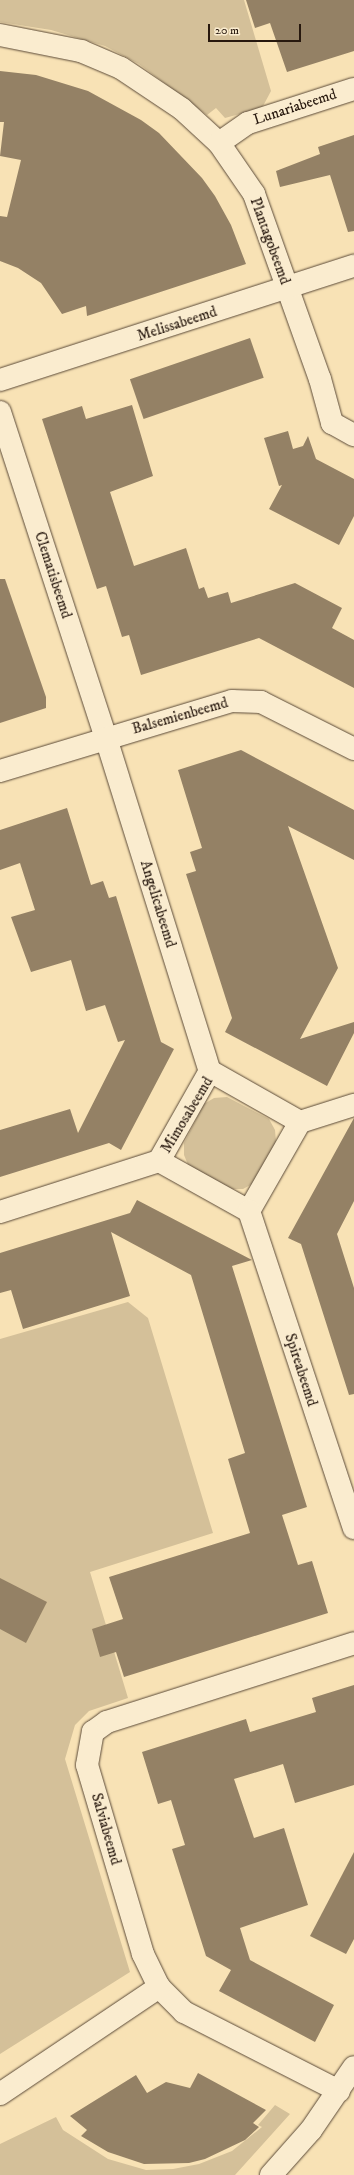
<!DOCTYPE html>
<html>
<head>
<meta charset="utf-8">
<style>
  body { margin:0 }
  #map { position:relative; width:354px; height:2175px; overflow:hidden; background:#f8e2b5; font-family:"IM FELL DW Pica",serif }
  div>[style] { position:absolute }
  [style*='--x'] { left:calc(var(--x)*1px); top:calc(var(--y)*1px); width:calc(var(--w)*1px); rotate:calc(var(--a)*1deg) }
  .green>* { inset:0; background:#d4c099 }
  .building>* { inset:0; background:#948165; transform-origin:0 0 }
  .roads { filter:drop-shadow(0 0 1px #5b4a38) drop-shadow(0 0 1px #5b4a38) }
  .street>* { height:22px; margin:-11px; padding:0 11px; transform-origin:11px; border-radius:11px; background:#faeccf }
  span { translate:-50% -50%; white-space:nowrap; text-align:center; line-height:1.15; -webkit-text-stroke:3px #faeccf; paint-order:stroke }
  .street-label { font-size:15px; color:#27180e }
  .scale { position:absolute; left:208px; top:24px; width:93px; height:18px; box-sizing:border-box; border:2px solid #27180e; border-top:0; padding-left:5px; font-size:12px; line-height:14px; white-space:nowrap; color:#27180e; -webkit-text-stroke:3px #faeccf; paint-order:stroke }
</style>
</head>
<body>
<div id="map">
  <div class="green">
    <i style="clip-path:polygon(0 0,244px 0,271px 91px,262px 108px,225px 118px,216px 108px,207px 115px,139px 64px,105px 46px,51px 30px,0 22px)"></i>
    <i style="clip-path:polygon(227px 1097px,269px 1119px,275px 1130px,276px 1142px,254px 1183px,243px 1189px,230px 1189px,189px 1167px,184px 1155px,184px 1143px,204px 1104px,214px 1098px)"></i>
    <i style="clip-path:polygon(128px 1302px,148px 1318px,213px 1533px,90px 1572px,128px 1698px,89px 1711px,75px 1725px,65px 1759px,130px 1972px,0 2054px,0 1339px)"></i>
    <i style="clip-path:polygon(275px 2105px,290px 2114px,235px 2175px,0 2175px,0 2144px,56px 2117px,63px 2130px,108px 2159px,146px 2170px,173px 2169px,199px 2164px,232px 2151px,262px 2127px,258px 2125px)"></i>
  </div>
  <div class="building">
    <i style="clip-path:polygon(246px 0,354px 0,354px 51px,287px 72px,270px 23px,255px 28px)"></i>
    <i style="clip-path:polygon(0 71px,36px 75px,88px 91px,141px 120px,159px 133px,202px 178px,215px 196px,231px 225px,246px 264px,87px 316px,86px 306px,62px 314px,41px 283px,18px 268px,0 261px,0 216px,7px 217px,21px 160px,0 156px,4px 122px,0 122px)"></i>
    <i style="clip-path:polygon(354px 135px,354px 231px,348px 232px,330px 175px,280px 187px,276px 171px,320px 154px,318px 147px)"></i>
    <i style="left:250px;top:338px;width:42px;height:127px;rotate:71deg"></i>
    <i style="clip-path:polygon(132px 405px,153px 476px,110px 492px,134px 566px,186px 548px,199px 589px,204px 587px,208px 598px,228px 592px,231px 603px,295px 583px,342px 608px,332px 628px,354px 640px,354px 688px,259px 638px,141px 675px,129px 635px,122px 637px,106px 586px,97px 589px,42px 419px,82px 406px,86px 419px)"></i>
    <i style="clip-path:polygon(288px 431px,293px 449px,303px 446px,308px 436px,316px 459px,354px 479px,354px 516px,339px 545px,269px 509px,282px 485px,279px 486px,264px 438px)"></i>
    <i style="clip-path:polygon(0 579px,5px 579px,46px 697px,46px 708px,0 723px)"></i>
    <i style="clip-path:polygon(241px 750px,354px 810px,354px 860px,288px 826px,338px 968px,300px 1039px,354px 1022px,354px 1033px,327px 1086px,225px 1032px,232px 1018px,186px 874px,196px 871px,190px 852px,202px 848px,178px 770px)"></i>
    <i style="clip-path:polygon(67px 808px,91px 885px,103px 881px,109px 898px,116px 896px,161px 1042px,174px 1049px,121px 1150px,109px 1143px,0 1177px,0 1130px,70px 1109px,78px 1133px,125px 1040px,118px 1042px,105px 1005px,86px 1011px,71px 960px,31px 972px,11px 917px,35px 910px,20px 863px,0 870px,0 830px)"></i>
    <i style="clip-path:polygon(354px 1118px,354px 1201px,337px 1234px,354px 1288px,354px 1394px,349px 1395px,301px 1244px,288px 1238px)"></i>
    <i style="clip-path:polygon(137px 1200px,252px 1260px,232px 1266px,307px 1507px,282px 1515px,298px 1565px,312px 1561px,328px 1613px,124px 1677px,116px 1652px,100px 1657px,92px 1629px,123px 1619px,109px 1577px,250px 1533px,228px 1459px,245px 1453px,191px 1275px,111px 1232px,130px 1296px,23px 1329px,11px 1290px,0 1293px,0 1253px,130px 1213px)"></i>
    <i style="clip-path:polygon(0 1578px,47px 1602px,26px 1643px,0 1629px)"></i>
    <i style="clip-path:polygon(354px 1685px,354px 1785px,295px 1803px,283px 1764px,234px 1779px,254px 1838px,284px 1828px,308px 1905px,240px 1928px,250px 1960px,334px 2005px,315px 2042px,219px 1991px,231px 1970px,206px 1956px,172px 1849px,185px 1845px,171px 1800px,158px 1804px,142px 1752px,246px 1719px,250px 1732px,316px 1712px,312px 1698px)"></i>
    <i style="clip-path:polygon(354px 1852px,354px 1939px,346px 1954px,310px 1936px)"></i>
    <i style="clip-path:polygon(198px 2073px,266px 2110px,253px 2123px,259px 2127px,245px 2140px,205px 2159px,189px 2163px,144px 2164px,108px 2152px,81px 2136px,87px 2130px,70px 2116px,136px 2075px,147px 2093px,166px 2082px,190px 2088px)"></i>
  </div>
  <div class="roads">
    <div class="street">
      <i style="--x:0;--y:35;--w:83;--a:11.2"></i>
      <i style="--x:81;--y:51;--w:43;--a:23"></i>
      <i style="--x:121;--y:68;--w:73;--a:33.9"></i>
      <i style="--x:182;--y:109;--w:50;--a:42.6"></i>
      <i style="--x:219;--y:143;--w:62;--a:55.5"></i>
      <i style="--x:254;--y:194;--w:196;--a:70.4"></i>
      <i style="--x:320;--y:379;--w:46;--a:74.7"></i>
      <i style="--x:332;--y:423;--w:25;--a:29"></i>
      <i style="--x:219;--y:143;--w:35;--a:-35"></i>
      <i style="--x:248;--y:123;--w:111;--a:-17.8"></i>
      <i style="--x:0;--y:380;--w:372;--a:-17.9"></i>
      <i style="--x:0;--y:412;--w:343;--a:72"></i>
      <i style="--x:106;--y:738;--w:349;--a:72.7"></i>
      <i style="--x:0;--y:771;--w:242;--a:-16.8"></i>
      <i style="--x:232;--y:701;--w:29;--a:2"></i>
      <i style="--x:261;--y:702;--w:104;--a:26.8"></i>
      <i style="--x:159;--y:1161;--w:103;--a:29.1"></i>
      <i style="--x:249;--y:1211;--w:103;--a:-60.2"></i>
      <i style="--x:300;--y:1122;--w:57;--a:-17.5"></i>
      <i style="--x:249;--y:1211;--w:334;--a:71.7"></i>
      <i style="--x:0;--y:1212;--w:167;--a:-17.8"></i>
      <i style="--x:159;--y:1161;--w:103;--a:-60.5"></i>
      <i style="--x:210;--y:1071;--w:103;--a:29.5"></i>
      <i style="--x:339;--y:2091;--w:174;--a:-153"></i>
      <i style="--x:184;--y:2012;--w:35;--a:-135"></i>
      <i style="--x:159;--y:1987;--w:37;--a:-116"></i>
      <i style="--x:143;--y:1954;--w:197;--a:-106.5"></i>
      <i style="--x:87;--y:1765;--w:34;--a:-80"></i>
      <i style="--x:93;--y:1732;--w:17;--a:-36"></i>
      <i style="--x:107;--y:1722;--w:259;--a:-17.7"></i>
      <i style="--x:0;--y:2094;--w:192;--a:-33.9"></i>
      <i style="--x:271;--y:2175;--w:60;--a:-48.4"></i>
      <i style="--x:311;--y:2130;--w:76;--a:-55.7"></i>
    </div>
  </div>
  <div class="street-label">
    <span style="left:295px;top:107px;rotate:-18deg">Lunariabeemd</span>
    <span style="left:270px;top:241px;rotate:70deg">Plantagobeemd</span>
    <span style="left:177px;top:324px;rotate:-18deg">Melissabeemd</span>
    <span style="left:53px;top:575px;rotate:72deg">Clematisbeemd</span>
    <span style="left:180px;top:716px;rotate:-16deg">Balsemienbeemd</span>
    <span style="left:158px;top:904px;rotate:73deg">Angelicabeemd</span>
    <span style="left:187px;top:1115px;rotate:-59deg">Mimosabeemd</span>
    <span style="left:301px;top:1370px;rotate:72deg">Spireabeemd</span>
    <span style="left:106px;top:1829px;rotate:74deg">Salviabeemd</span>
  </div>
  <div class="scale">20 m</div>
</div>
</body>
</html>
